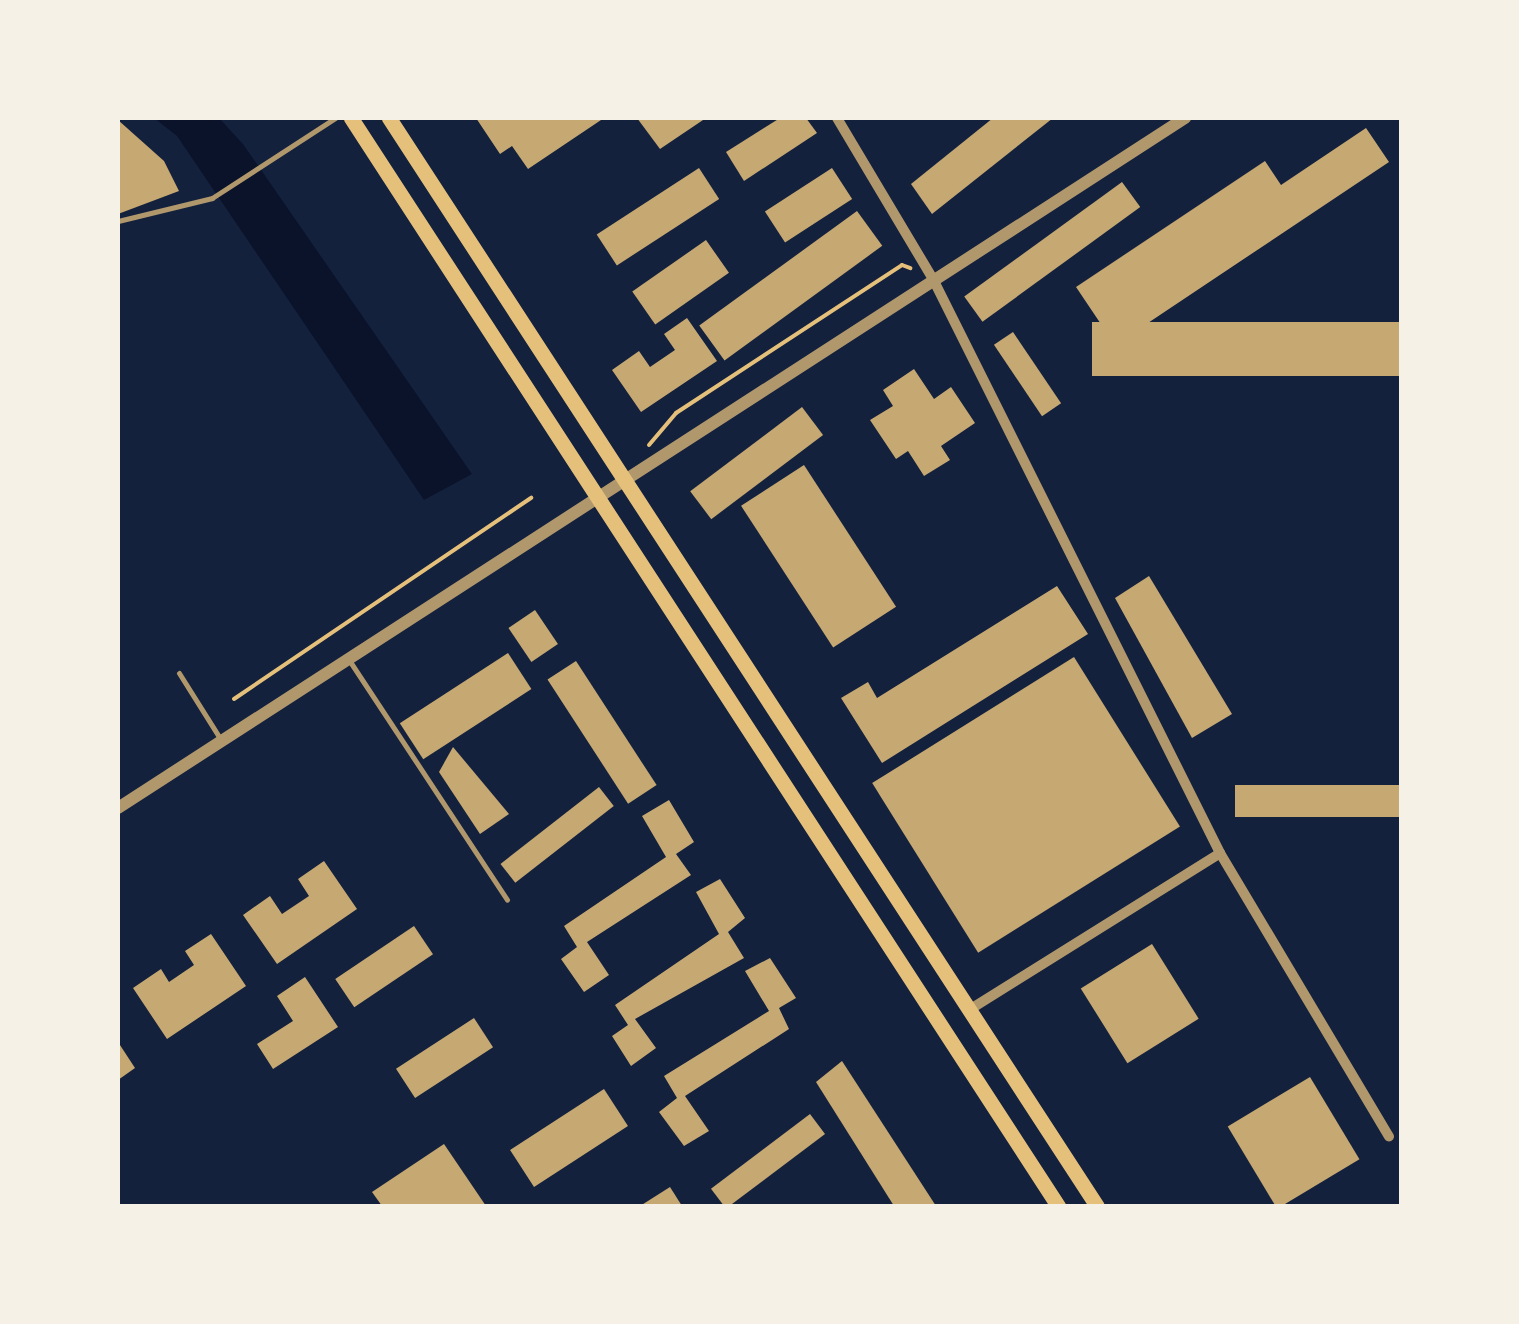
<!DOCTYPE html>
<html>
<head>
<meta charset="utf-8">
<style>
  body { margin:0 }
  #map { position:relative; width:1519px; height:1324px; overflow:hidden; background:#14213d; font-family:"Golos Text",sans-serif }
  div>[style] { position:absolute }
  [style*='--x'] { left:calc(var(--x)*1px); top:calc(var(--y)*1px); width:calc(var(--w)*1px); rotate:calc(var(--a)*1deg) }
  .water>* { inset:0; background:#0b132b }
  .building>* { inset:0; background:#c6a872; transform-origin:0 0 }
  .path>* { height:4px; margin:-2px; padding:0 2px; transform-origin:2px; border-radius:2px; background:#e5c07b }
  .service>* { height:5px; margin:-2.5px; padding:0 2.5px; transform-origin:2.5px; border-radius:2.5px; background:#b1986c }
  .minor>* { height:10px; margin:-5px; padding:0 5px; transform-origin:5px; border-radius:5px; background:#b1986c }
  .tertiary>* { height:12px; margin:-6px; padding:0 6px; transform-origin:6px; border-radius:6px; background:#b1986c }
  .secondary>* { height:15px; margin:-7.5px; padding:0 7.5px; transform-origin:7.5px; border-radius:7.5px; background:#e5c07b }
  span { translate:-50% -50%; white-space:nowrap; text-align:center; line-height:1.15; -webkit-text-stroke:10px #f6f1e7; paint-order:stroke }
  .frame { position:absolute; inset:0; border:120px solid #f6f1e7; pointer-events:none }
</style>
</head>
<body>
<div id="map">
  <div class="water">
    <i style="clip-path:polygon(154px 118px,219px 118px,243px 144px,472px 474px,424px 500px,177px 136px)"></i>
  </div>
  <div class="building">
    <i style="clip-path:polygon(476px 118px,604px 118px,528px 169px,512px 146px,500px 154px)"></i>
    <i style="clip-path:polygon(637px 118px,706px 118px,660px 149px)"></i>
    <i style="clip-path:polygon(780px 118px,806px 118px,817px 133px,744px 181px,726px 152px)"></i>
    <i style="clip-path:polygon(993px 118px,1053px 118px,932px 214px,911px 184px)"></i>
    <i style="clip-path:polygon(118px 120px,164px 161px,179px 191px,118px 214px)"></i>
    <i style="clip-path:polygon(1366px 128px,1389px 162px,1115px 345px,1076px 287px,1265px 161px,1281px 185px)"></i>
    <i style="left:699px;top:168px;width:37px;height:122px;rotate:57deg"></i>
    <i style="left:832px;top:168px;width:37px;height:80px;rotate:57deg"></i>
    <i style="left:1122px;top:182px;width:31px;height:195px;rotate:54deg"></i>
    <i style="left:857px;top:211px;width:43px;height:195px;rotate:54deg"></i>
    <i style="left:706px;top:240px;width:40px;height:90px;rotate:55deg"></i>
    <i style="clip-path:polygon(687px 318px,717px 361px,641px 412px,612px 370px,639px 351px,650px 367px,675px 350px,664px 334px)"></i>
    <i style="left:1402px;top:322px;width:54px;height:310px;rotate:90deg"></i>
    <i style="left:1013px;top:332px;width:86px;height:23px;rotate:56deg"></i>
    <i style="clip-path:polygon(914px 369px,934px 399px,951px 387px,975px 423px,941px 446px,950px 460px,924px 476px,908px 451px,896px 459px,870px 420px,893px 406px,883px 390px)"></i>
    <i style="left:802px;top:407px;width:35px;height:140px;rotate:53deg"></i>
    <i style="left:804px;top:465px;width:169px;height:75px;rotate:57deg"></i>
    <i style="clip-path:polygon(1149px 576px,1232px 714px,1192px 738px,1115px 598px)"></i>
    <i style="clip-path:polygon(1057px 586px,1088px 634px,882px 763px,841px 698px,868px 682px,877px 698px)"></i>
    <i style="left:535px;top:610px;width:41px;height:32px;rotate:56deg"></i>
    <i style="left:508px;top:653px;width:43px;height:129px;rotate:57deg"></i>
    <i style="left:1074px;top:657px;width:200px;height:238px;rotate:58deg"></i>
    <i style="left:576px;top:661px;width:148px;height:34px;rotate:57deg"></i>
    <i style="clip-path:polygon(453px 747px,509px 814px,480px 834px,439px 772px)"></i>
    <i style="left:1402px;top:785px;width:32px;height:167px;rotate:90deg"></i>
    <i style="left:599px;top:787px;width:24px;height:125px;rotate:52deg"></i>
    <i style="clip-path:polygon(669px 800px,694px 842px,676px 854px,691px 875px,587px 942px,609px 975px,584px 992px,561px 959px,577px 947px,564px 926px,666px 857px,642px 816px)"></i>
    <i style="clip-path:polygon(324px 861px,357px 909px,277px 964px,243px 915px,270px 896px,282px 914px,309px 896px,298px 879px)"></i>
    <i style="clip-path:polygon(720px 879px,745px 918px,728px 932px,744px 958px,635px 1019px,656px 1048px,631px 1066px,612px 1036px,628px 1025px,615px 1005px,719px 934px,696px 892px)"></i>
    <i style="left:414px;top:926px;width:34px;height:95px;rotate:56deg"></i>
    <i style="clip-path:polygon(211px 934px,246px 986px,167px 1039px,133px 988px,161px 969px,169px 982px,194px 965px,185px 951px)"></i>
    <i style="left:1152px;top:944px;width:88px;height:84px;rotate:58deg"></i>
    <i style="clip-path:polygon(770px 958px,796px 998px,779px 1008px,789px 1029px,685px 1096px,709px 1131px,684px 1146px,659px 1112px,677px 1098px,664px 1076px,769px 1011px,745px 971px)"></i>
    <i style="clip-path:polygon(305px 977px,338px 1027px,273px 1069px,257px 1044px,293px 1021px,277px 996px)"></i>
    <i style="left:474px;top:1018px;width:35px;height:93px;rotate:57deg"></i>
    <i style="clip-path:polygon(118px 1042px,135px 1068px,118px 1080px)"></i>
    <i style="clip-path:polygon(842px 1061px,936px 1206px,894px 1206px,816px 1082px)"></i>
    <i style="left:1310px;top:1077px;width:96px;height:96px;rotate:59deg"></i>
    <i style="left:604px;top:1089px;width:44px;height:112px;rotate:57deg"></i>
    <i style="left:810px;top:1114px;width:25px;height:124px;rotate:53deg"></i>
    <i style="clip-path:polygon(444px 1144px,486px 1206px,382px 1206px,372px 1192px)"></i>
    <i style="clip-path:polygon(670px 1187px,682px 1206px,640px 1206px)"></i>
  </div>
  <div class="path">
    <i style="--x:649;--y:445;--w:42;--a:-49.8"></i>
    <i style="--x:676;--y:413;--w:270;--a:-33.2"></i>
    <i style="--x:902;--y:265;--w:9;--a:21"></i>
    <i style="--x:234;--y:699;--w:359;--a:-34.1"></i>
  </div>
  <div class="service">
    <i style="--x:118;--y:221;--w:97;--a:-13.7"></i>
    <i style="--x:212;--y:198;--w:147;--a:-33"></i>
    <i style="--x:349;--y:660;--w:287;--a:56.6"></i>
    <i style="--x:179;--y:673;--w:79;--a:57.9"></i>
  </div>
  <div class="minor">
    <i style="--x:837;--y:118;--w:187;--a:59.2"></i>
    <i style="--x:933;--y:279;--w:642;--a:63.43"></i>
    <i style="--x:1220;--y:853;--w:330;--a:59.2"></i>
    <i style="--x:969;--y:1010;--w:296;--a:-32"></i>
  </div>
  <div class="tertiary">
    <i style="--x:118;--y:808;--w:1271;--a:-32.89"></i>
  </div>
  <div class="secondary">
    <i style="--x:351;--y:118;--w:1298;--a:56.98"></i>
    <i style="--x:389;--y:118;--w:1298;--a:56.95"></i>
  </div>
  <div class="frame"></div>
</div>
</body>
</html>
